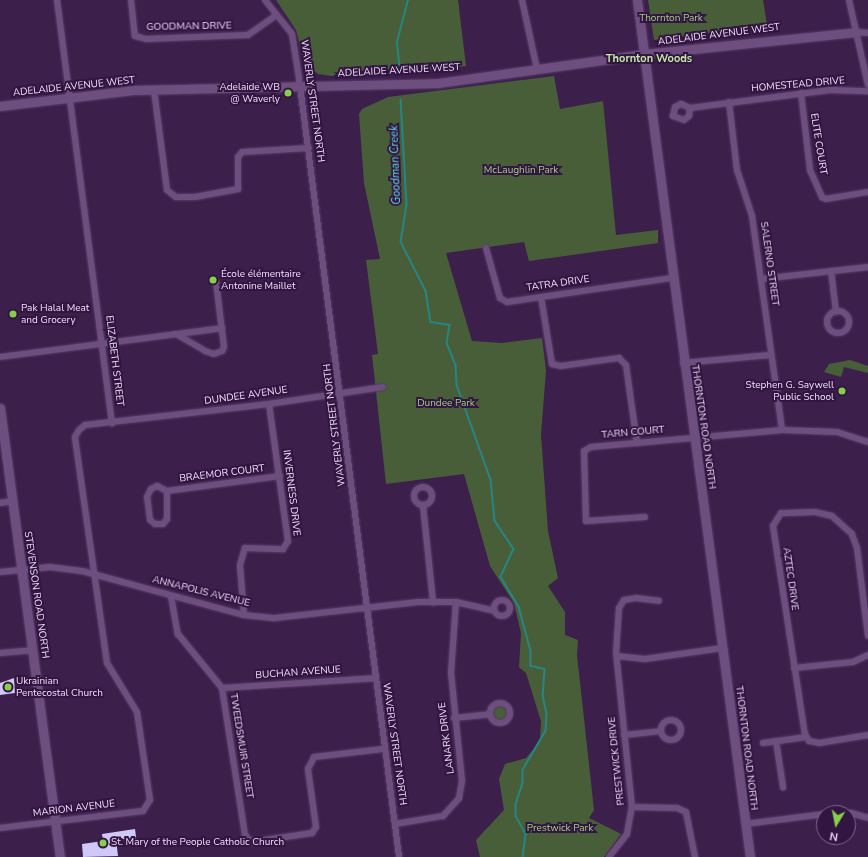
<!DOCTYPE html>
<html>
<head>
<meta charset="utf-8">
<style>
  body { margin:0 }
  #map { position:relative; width:868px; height:857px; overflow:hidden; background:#3d1f4c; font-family:"Nunito Sans",sans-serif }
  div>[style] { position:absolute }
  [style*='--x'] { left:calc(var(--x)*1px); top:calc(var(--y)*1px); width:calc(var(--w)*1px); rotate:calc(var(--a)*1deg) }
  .green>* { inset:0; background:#485e39 }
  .round { border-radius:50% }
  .stream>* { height:1.5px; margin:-0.75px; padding:0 0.75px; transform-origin:0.75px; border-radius:0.75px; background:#268684 }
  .building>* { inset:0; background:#d1c8fa }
  .roads { filter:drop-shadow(0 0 1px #583d66) drop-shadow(0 0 1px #583d66) }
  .street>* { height:6px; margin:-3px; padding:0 3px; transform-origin:3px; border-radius:3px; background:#6d4e7f }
  .street>.ring { margin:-3px; padding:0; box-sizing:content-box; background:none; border:6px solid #6d4e7f; border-radius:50% }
  .secondary>* { height:9px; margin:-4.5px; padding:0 4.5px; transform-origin:4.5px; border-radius:4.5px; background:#6d4e7f }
  .dots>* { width:11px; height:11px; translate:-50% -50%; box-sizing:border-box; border:2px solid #321541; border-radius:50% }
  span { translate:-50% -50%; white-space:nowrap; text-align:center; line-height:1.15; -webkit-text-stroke:4px #321541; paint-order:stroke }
  .park-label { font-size:10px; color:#a1cf80 }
  .street-label { font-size:10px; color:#f0defb }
  .poi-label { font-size:10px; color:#f0defb }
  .right { translate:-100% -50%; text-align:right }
  .left { translate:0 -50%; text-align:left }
  .neighbourhood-label { font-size:11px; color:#c1e9a5; font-weight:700 }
  .water-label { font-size:11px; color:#5fe4e1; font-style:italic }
  .north { position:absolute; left:816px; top:805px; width:40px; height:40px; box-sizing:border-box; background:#321541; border:1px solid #7e658b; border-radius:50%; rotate:190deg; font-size:11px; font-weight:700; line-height:16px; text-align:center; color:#f0defb }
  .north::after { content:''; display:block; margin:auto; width:14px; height:18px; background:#88cf49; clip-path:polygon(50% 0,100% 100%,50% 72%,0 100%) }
</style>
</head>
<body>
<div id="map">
  <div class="green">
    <i style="clip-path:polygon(276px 0,458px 0,466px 66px,416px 72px,331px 76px,318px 74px,305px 64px,296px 30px)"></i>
    <i style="clip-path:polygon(648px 0,763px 0,767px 25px,654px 40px)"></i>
    <i style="clip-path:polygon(554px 76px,560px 109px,603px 101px,616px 235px,658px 230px,658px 243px,529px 261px,524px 242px,446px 253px,472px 341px,502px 343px,542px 338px,546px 370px,541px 435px,548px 531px,558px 578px,548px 586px,565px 612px,565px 635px,578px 640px,577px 655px,594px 810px,589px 818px,621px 834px,604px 857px,480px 857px,476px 840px,504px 810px,499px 779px,505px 764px,526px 758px,540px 742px,541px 721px,526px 673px,519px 667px,521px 633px,514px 603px,490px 566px,464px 474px,386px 484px,372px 355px,378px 354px,366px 260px,380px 259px,364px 183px,359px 114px,362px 109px,388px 97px)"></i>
    <i style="clip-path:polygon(850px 360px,868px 366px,868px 373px,844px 367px,841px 377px,824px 372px,829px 364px)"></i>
    <i class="round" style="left:493px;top:706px;width:14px;height:14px"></i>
  </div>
  <div class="stream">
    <i style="--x:400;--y:72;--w:30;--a:-96"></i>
    <i style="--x:397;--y:42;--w:43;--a:-75.3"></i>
    <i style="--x:401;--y:100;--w:105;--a:86.7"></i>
    <i style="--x:407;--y:205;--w:37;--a:99"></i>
    <i style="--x:401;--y:242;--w:55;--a:63"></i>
    <i style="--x:426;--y:291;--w:31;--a:81"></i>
    <i style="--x:431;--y:322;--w:19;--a:9"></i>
    <i style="--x:450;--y:325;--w:18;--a:99"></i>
    <i style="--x:447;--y:343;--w:24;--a:68"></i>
    <i style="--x:456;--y:365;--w:20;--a:87"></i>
    <i style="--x:457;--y:385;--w:101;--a:70.3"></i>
    <i style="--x:491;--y:480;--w:41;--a:84.4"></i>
    <i style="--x:495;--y:521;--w:34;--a:56"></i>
    <i style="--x:514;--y:549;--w:31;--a:115"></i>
    <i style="--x:501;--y:577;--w:35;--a:59"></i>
    <i style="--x:519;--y:607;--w:46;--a:74.7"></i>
    <i style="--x:531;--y:651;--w:15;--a:90"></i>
    <i style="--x:531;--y:666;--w:14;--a:12"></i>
    <i style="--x:545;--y:669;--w:27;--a:94"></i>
    <i style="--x:543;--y:696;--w:17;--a:77"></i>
    <i style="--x:547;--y:713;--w:18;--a:93"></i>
    <i style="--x:546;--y:731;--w:45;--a:120.5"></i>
    <i style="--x:523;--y:770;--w:13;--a:90"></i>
    <i style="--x:523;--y:783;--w:23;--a:108"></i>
    <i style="--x:516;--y:805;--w:11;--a:90"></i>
    <i style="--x:516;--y:816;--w:21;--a:61"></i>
    <i style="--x:526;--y:834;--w:23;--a:97"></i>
  </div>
  <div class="building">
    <i style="clip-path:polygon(14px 678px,15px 693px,0 695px,0 683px)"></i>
    <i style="clip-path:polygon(135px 829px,137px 844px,131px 844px,130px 839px,116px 839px,118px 856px,83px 857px,82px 844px,103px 841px,102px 834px)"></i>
  </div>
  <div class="roads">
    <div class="street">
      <i style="--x:57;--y:0;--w:427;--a:82.6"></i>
      <i style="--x:131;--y:0;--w:36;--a:84"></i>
      <i style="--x:135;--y:36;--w:11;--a:15"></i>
      <i style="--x:146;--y:39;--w:102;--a:-2.2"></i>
      <i style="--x:248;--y:35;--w:33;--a:-35"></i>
      <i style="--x:265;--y:0;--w:43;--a:51.5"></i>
      <i style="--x:292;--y:34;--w:45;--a:81"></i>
      <i style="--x:299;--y:78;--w:785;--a:82.68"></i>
      <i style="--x:522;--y:0;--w:71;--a:77.7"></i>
      <i style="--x:849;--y:0;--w:87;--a:77.4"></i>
      <i style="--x:856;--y:32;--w:12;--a:5"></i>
      <i style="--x:154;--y:90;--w:101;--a:82.6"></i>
      <i style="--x:167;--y:190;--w:11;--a:38"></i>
      <i style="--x:176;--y:197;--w:19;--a:0"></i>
      <i style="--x:195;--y:197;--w:44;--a:-10.5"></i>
      <i style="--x:238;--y:189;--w:32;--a:-90"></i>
      <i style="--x:238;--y:157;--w:6;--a:-51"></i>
      <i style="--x:242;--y:152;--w:67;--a:-3.4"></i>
      <i style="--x:801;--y:93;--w:78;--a:83.3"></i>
      <i style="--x:810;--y:170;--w:30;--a:66"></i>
      <i style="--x:822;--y:197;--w:4;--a:27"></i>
      <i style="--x:826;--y:199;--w:43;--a:-9.5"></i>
      <i style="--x:729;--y:102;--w:68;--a:83.3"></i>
      <i style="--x:737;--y:170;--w:48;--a:71.9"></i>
      <i style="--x:752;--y:216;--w:216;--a:82"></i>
      <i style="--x:690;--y:108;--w:8;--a:97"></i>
      <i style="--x:689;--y:116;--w:6;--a:141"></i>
      <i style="--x:684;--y:120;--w:12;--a:-160"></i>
      <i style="--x:673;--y:116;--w:9;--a:-77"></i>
      <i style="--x:675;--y:107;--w:7;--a:-27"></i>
      <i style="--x:681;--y:104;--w:10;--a:24"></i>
      <i style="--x:690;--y:108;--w:141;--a:-7.3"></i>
      <i style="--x:830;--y:90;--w:38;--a:2"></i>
      <i style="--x:486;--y:248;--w:52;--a:74.4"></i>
      <i style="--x:500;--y:298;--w:8;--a:30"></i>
      <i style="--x:507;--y:302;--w:167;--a:-8.3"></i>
      <i style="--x:831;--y:271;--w:41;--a:83"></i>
      <i style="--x:761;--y:279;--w:108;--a:-6.4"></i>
      <i style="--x:541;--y:297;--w:68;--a:80.7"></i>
      <i style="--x:552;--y:364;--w:9;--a:13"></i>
      <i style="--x:561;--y:366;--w:59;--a:-7.9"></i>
      <i style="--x:619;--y:358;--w:10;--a:45"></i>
      <i style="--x:626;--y:365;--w:79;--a:82"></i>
      <i class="ring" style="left:827px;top:311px;width:16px;height:16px"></i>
      <i style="--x:176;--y:334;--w:34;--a:30"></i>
      <i style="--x:205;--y:351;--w:9;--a:18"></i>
      <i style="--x:214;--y:354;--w:9;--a:-21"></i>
      <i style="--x:222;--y:351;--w:4;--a:-63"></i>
      <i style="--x:224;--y:347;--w:65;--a:-97"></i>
      <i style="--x:0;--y:357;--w:224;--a:-7.4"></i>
      <i style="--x:683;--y:363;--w:87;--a:-5.3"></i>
      <i class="ring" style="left:414px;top:487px;width:12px;height:12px"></i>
      <i style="--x:167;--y:491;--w:28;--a:90"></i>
      <i style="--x:167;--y:519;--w:6;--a:129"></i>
      <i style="--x:163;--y:524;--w:8;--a:180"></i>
      <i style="--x:155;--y:524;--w:6;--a:-141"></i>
      <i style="--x:150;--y:520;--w:23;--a:-97"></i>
      <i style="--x:147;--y:497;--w:9;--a:-63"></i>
      <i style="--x:151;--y:489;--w:7;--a:-27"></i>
      <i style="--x:157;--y:486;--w:11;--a:27"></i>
      <i style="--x:167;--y:491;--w:114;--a:-7.6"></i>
      <i style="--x:0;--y:503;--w:13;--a:-9"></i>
      <i style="--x:423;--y:505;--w:98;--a:84.1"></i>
      <i style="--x:645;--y:517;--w:59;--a:176.1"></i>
      <i style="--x:586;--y:521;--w:70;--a:-91.6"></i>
      <i style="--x:584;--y:451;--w:8;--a:-30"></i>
      <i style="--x:591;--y:447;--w:192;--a:-5.1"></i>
      <i style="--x:782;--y:430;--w:55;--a:2.1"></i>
      <i style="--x:837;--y:432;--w:33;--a:18"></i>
      <i style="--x:0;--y:572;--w:50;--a:-5.7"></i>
      <i style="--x:50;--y:567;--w:32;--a:7"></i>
      <i style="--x:82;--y:571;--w:168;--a:15.2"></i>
      <i style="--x:244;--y:615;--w:31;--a:6"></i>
      <i style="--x:275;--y:618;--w:144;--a:-6.4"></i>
      <i style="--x:418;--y:602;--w:38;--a:0"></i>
      <i style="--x:456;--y:602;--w:39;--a:13"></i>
      <i style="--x:171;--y:596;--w:39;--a:80"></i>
      <i style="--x:178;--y:634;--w:70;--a:50.8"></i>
      <i style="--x:222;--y:688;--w:149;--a:81.1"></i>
      <i style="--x:245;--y:835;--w:9;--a:49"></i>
      <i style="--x:251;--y:842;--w:62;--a:-8.4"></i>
      <i style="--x:312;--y:833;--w:7;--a:-56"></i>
      <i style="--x:316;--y:827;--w:59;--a:-97.9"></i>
      <i style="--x:308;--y:769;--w:13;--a:-63"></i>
      <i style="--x:314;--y:757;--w:69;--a:-6.6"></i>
      <i class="ring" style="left:494px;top:600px;width:10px;height:10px"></i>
      <i style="--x:244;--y:615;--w:50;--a:-94.6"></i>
      <i style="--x:240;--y:565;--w:18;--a:-74"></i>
      <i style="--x:245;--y:548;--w:38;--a:2"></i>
      <i style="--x:283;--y:549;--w:9;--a:-58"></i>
      <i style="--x:288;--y:541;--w:138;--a:-97.9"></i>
      <i style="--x:868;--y:636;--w:89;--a:-97.1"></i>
      <i style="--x:857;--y:548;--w:15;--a:-110"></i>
      <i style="--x:852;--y:534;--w:27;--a:-138"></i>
      <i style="--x:832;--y:516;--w:17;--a:-167"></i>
      <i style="--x:815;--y:512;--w:34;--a:178"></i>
      <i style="--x:781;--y:513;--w:15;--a:122"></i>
      <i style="--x:773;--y:526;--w:210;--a:81.3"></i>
      <i style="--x:805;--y:734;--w:8;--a:60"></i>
      <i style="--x:809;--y:741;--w:10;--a:11"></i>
      <i style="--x:819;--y:743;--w:50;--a:-9.3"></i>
      <i style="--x:0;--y:653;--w:32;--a:-5"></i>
      <i style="--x:617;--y:656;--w:28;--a:6"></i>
      <i style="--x:645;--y:659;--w:78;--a:-8.1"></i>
      <i style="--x:794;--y:668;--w:59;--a:-5.8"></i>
      <i style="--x:853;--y:662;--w:17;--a:-25"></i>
      <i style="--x:222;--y:688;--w:153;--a:-3.7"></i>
      <i class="ring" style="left:490px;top:703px;width:14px;height:14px"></i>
      <i style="--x:454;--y:718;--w:36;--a:-6"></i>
      <i class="ring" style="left:661px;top:720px;width:14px;height:14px"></i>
      <i style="--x:624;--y:735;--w:37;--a:-6"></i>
      <i style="--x:776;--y:741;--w:47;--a:81.3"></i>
      <i style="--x:763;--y:743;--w:44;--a:-7.8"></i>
      <i style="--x:632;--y:807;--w:45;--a:1.3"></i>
      <i style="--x:677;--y:808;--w:10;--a:24"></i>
      <i style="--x:686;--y:812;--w:46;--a:78.7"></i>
      <i style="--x:837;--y:813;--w:14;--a:0"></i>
      <i style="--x:851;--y:813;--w:18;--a:16"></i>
      <i style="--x:395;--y:824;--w:49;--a:-9.5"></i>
      <i style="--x:443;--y:816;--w:24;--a:-48"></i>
      <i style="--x:459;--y:798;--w:17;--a:-80"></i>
      <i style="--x:462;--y:781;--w:109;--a:-95.8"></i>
      <i style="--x:451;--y:673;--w:71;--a:-86"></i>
      <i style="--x:745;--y:824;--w:80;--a:-7.2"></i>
      <i style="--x:0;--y:828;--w:144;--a:-6.8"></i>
      <i style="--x:143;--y:811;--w:13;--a:-58"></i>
      <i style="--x:150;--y:800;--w:89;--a:-98.4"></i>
      <i style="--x:137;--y:712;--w:57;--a:-121.5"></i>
      <i style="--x:107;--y:663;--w:228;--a:-98.1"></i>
      <i style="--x:75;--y:437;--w:8;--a:-60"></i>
      <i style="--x:79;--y:430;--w:8;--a:-40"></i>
      <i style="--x:85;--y:425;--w:185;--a:-6.5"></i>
      <i style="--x:269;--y:404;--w:115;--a:-8.5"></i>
      <i style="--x:609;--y:857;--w:29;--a:-52"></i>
      <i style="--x:627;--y:834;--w:27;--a:-80"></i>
      <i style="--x:632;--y:807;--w:155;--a:-95.9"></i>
      <i style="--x:616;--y:653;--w:45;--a:-86.2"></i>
      <i style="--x:619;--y:608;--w:9;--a:-58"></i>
      <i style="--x:624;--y:600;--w:12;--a:-9"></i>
      <i style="--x:636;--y:598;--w:23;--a:7"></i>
    </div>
    <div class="secondary">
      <i style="--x:637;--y:0;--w:864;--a:82.49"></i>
      <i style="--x:0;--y:106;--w:136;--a:-6.8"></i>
      <i style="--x:135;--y:90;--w:303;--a:-1.3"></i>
      <i style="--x:438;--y:83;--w:208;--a:-8"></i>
      <i style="--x:644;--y:54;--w:213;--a:-5.9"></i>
      <i style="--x:0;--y:408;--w:453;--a:82.4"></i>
    </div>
  </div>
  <div class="dots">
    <i style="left:288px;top:93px;background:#88cf49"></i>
    <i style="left:213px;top:280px;background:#88cf49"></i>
    <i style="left:13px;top:314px;background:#88cf49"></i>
    <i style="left:842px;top:391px;background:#88cf49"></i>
    <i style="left:8px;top:687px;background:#88cf49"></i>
    <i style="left:103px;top:843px;background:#88cf49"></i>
  </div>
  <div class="park-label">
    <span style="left:671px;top:19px">Thornton Park</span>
    <span style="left:521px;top:171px">McLaughlin Park</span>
    <span style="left:446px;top:404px">Dundee Park</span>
    <span style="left:560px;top:829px">Prestwick Park</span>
  </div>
  <div class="street-label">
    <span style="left:189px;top:27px;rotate:-1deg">GOODMAN DRIVE</span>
    <span style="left:719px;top:35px;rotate:-7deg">ADELAIDE AVENUE WEST</span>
    <span style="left:399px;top:71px;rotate:-3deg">ADELAIDE AVENUE WEST</span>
    <span style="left:798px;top:85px;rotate:-5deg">HOMESTEAD DRIVE</span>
    <span style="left:74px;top:87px;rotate:-6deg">ADELAIDE AVENUE WEST</span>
    <span style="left:312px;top:101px;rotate:82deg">WAVERLY STREET NORTH</span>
    <span style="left:818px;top:144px;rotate:81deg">ELITE COURT</span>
    <span style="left:769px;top:264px;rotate:82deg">SALERNO STREET</span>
    <span style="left:558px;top:284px;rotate:-8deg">TATRA DRIVE</span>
    <span style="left:114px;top:361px;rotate:83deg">ELIZABETH STREET</span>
    <span style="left:246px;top:396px;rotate:-8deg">DUNDEE AVENUE</span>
    <span style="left:335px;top:425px;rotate:-97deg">WAVERLY STREET NORTH</span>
    <span style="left:703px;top:427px;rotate:82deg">THORNTON ROAD NORTH</span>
    <span style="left:633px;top:433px;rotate:-5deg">TARN COURT</span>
    <span style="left:222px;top:474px;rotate:-7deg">BRAEMOR COURT</span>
    <span style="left:291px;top:493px;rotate:83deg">INVERNESS DRIVE</span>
    <span style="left:790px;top:579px;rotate:82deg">AZTEC DRIVE</span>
    <span style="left:201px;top:592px;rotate:14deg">ANNAPOLIS AVENUE</span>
    <span style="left:36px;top:595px;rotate:82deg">STEVENSON ROAD NORTH</span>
    <span style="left:298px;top:673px;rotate:-4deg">BUCHAN AVENUE</span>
    <span style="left:447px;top:738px;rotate:-97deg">LANARK DRIVE</span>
    <span style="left:394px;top:744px;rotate:82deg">WAVERLY STREET NORTH</span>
    <span style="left:241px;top:746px;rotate:81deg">TWEEDSMUIR STREET</span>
    <span style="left:746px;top:748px;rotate:83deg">THORNTON ROAD NORTH</span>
    <span style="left:617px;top:761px;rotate:-96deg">PRESTWICK DRIVE</span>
    <span style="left:74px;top:809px;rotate:-7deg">MARION AVENUE</span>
  </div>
  <div class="poi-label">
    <span class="right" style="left:280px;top:93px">Adelaide WB<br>@ Waverly</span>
    <span class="left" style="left:221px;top:280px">École élémentaire<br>Antonine Maillet</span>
    <span class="left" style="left:21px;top:314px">Pak Halal Meat<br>and Grocery</span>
    <span class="right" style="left:834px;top:391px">Stephen G. Saywell<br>Public School</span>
    <span class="left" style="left:16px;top:687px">Ukrainian<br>Pentecostal Church</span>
    <span class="left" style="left:111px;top:843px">St. Mary of the People Catholic Church</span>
  </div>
  <div class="neighbourhood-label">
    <span style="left:649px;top:59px">Thornton Woods</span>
  </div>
  <div class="water-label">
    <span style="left:396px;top:165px;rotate:-92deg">Goodman Creek</span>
  </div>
  <div class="north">N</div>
</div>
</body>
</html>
